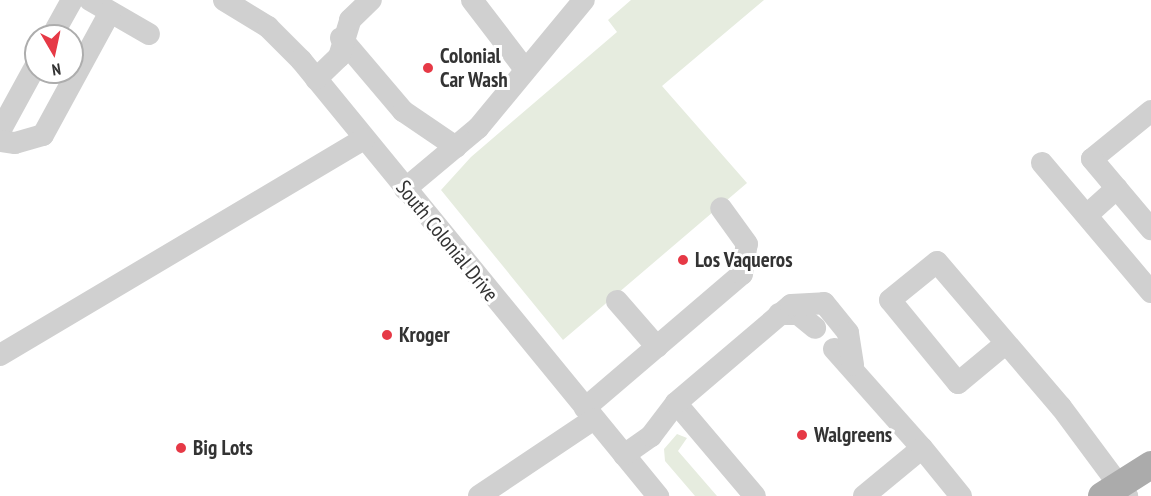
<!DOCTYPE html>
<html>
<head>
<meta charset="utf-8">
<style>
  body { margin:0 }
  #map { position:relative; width:1151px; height:496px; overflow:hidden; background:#fff; font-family:"PT Sans Narrow",sans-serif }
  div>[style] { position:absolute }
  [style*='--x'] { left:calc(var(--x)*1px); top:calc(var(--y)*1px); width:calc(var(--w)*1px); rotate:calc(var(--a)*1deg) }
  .green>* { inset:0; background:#e6ecdf }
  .minor>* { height:22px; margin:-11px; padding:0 11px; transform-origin:11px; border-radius:11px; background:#d0d0d0 }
  .major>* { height:28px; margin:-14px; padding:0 14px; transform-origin:14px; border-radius:14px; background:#ababab }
  .dots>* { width:16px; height:16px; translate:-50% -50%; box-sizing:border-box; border:3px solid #fff; border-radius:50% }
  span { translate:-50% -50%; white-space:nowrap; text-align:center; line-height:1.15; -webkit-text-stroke:6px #fff; paint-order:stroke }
  .poi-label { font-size:21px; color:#333; font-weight:700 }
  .left { translate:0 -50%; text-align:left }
  .street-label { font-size:21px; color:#333 }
  .north { position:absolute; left:24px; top:24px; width:60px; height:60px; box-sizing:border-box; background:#fff; border:2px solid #adadad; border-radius:50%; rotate:171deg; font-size:16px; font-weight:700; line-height:24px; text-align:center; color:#333 }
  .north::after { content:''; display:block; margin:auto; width:21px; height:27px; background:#e63946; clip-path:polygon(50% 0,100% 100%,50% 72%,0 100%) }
</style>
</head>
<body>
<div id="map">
  <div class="green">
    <i style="clip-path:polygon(631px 0,764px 0,662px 86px,747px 183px,563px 340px,441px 190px,471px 157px,617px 32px,608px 20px)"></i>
    <i style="clip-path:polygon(677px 434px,687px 438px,678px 451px,717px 496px,695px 496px,665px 461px,664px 449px)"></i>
  </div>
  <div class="minor">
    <i style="--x:90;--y:0;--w:68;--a:30"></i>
    <i style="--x:224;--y:0;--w:52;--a:31.5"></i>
    <i style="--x:268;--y:27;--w:47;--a:45"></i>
    <i style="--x:301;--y:60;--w:564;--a:50.69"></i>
    <i style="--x:472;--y:0;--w:86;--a:52.6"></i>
    <i style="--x:52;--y:36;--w:41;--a:-60.9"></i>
    <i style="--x:341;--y:38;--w:96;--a:49.7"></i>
    <i style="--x:403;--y:111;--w:64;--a:34.2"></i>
    <i style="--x:316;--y:79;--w:32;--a:-44"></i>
    <i style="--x:339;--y:57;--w:39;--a:-73"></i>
    <i style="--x:350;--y:20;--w:29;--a:-44"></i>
    <i style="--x:1151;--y:111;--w:76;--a:140.9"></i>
    <i style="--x:1092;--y:159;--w:92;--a:49.9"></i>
    <i style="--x:0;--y:131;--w:75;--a:-61.4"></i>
    <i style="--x:0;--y:141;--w:15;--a:8"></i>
    <i style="--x:15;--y:143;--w:29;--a:-16"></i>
    <i style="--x:43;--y:135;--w:140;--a:-61.4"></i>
    <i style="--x:1042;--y:163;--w:169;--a:49.8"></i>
    <i style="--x:405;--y:189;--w:95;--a:-39.9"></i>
    <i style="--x:478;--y:128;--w:166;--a:-50.4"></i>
    <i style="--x:1087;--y:215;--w:40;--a:-42"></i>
    <i style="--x:617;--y:301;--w:61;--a:49"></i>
    <i style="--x:779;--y:314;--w:19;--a:0"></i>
    <i style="--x:798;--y:314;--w:22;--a:39"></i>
    <i style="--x:1005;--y:344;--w:61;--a:140.3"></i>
    <i style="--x:958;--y:383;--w:107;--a:-129.3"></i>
    <i style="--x:890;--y:300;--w:60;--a:-39"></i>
    <i style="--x:937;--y:262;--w:191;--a:49.5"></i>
    <i style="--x:1061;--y:407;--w:111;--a:53.4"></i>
    <i style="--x:834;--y:349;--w:132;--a:48.4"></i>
    <i style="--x:0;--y:355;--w:423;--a:-30.7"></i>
    <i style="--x:676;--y:403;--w:122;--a:49.7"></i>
    <i style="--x:585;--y:408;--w:206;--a:-40.5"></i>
    <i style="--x:742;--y:274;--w:30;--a:-81"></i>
    <i style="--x:747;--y:244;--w:44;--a:-125.8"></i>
    <i style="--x:624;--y:455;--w:33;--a:-35"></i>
    <i style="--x:651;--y:436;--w:41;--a:-52.9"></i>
    <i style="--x:676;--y:403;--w:151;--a:-40.4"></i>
    <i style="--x:791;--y:305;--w:33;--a:-3"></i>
    <i style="--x:824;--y:303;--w:38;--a:51"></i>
    <i style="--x:848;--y:333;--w:32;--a:81"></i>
    <i style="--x:479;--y:496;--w:138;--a:-33.8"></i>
    <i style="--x:864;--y:496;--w:75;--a:-39.6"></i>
    <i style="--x:922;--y:448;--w:62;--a:50.9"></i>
  </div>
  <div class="major">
    <i style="--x:1102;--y:496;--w:58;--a:-32.3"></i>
  </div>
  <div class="dots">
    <i style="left:428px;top:68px;background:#e63946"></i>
    <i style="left:683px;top:260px;background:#e63946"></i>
    <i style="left:387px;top:335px;background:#e63946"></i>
    <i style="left:802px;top:435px;background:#e63946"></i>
    <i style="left:181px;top:448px;background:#e63946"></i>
  </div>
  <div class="poi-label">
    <span class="left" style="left:440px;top:68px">Colonial<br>Car Wash</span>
    <span class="left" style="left:695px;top:260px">Los Vaqueros</span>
    <span class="left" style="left:399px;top:335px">Kroger</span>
    <span class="left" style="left:814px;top:435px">Walgreens</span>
    <span class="left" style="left:193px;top:448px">Big Lots</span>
  </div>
  <div class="street-label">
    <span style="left:447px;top:241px;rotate:51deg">South Colonial Drive</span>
  </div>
  <div class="north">N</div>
</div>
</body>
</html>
